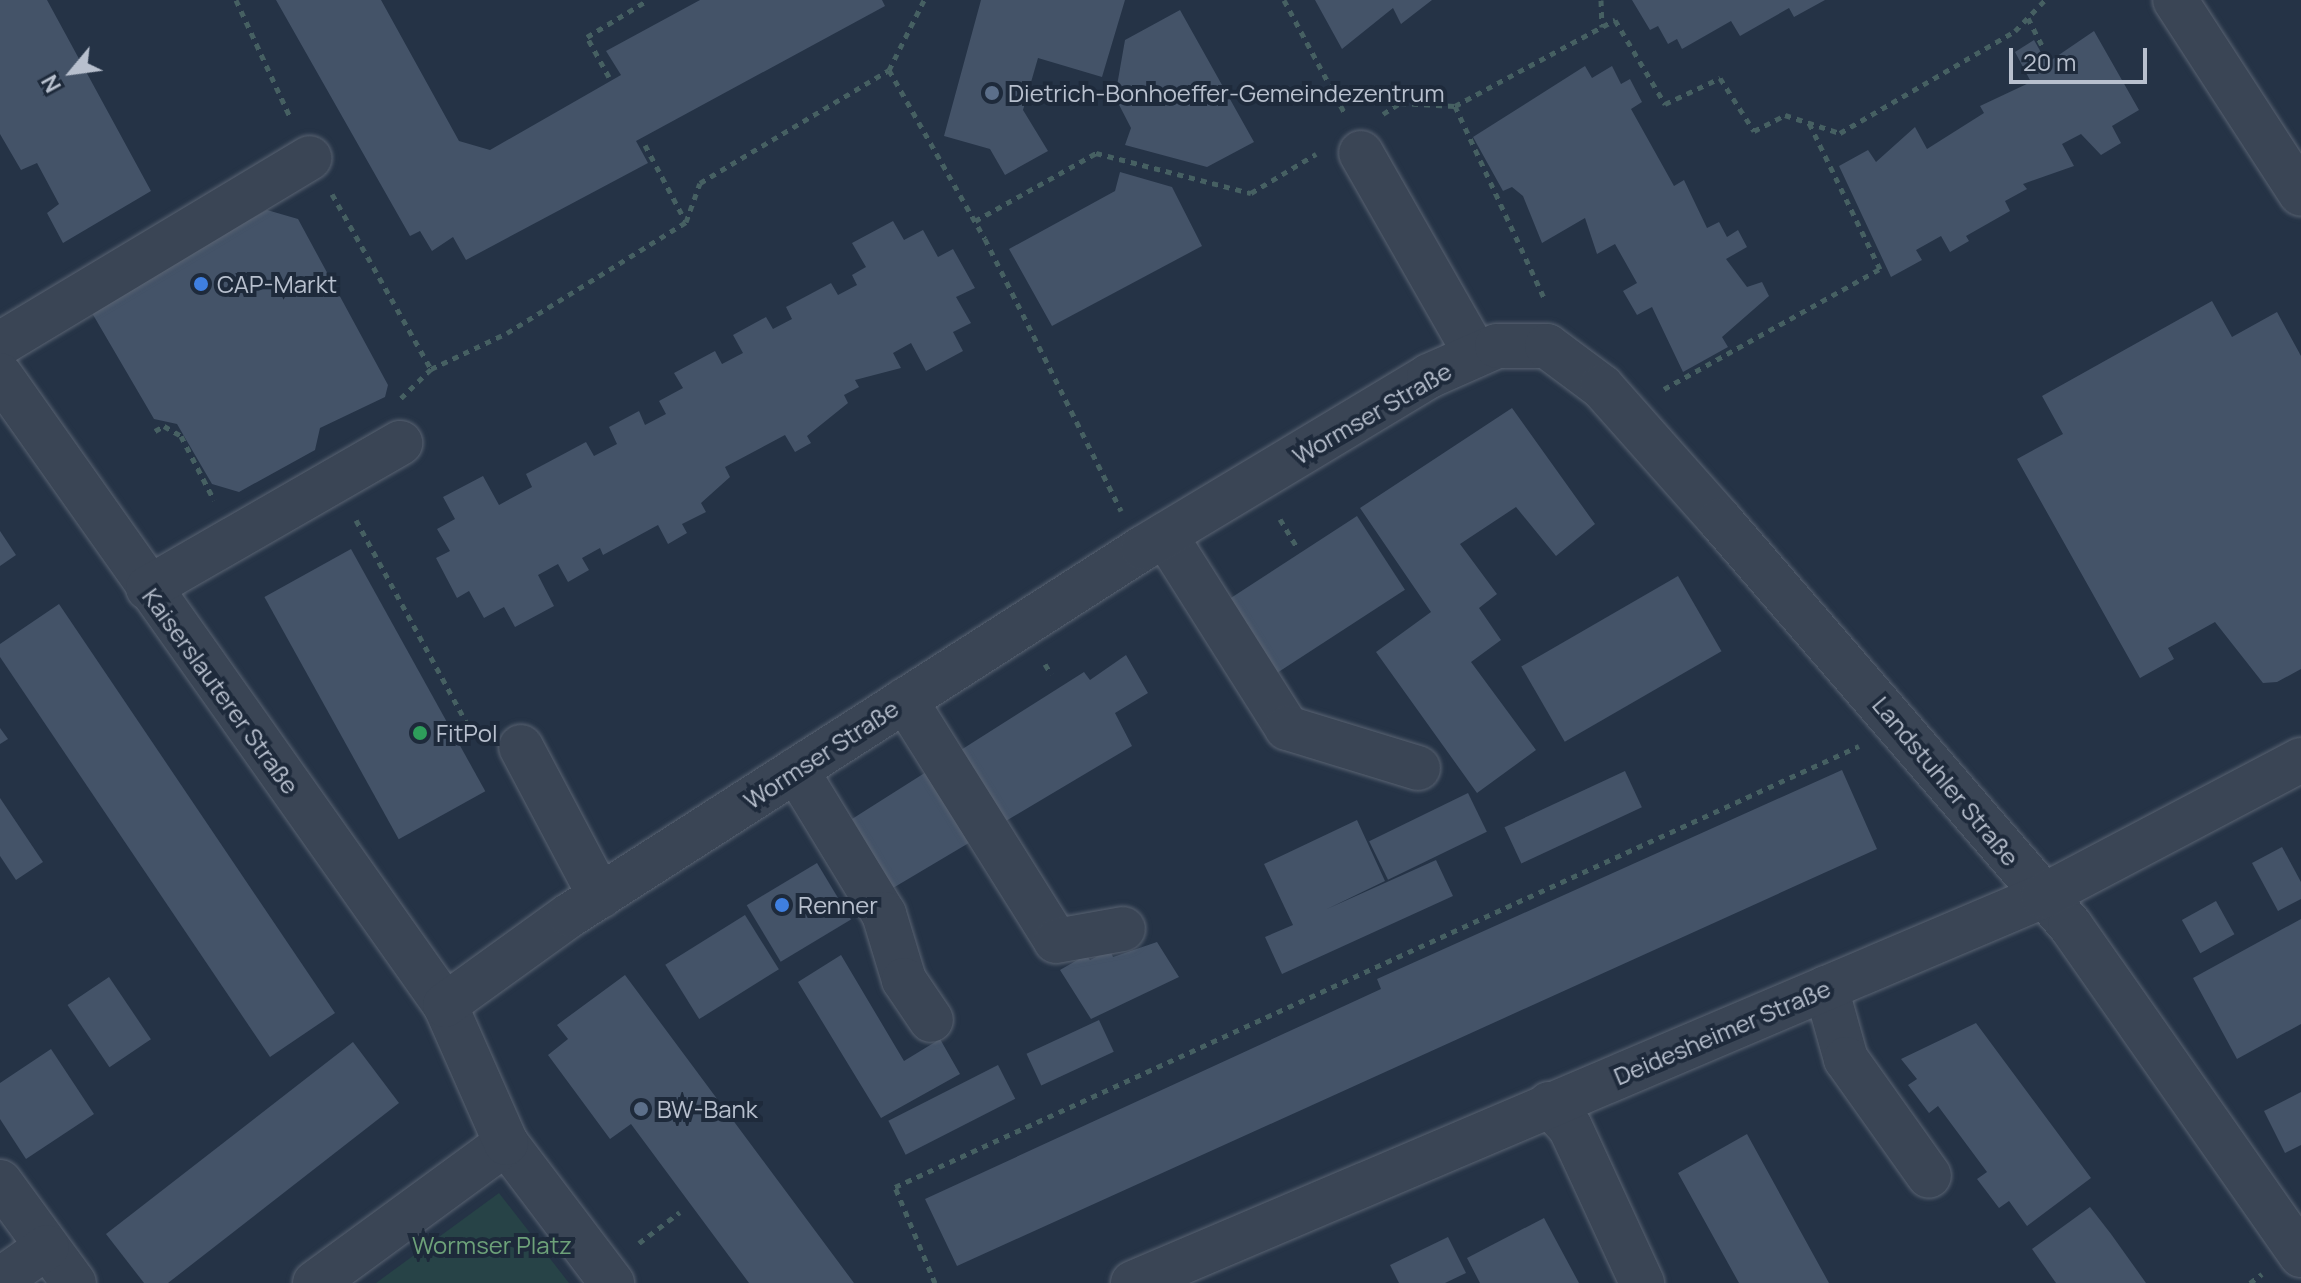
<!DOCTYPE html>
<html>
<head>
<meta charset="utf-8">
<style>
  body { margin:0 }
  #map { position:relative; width:2301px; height:1283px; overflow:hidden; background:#253346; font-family:Manrope,sans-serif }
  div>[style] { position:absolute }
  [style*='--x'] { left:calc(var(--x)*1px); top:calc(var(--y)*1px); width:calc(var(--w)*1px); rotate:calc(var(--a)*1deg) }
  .green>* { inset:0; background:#274347 }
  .building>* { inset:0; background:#445368; transform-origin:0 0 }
  .path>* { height:5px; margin-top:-2.5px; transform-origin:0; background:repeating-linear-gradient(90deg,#466062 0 6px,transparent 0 12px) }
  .roads { filter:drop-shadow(0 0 2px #596372) drop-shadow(0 0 2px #596372) }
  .minor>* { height:44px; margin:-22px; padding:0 22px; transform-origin:22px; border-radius:22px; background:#3a4555 }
  .dots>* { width:22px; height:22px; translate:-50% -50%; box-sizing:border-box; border:4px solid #1e2a3b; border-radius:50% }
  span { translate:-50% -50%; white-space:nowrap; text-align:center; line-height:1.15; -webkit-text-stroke:8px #1e2a3b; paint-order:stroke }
  .poi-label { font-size:24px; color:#b8c0ce }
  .left { translate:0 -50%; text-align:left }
  .street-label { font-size:24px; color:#b8c0ce }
  .park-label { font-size:24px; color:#6da179 }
  .north { position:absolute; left:32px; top:32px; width:80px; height:80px; -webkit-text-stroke:6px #1e2a3b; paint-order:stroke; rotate:241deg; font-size:22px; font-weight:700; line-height:32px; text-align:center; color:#b8c0ce }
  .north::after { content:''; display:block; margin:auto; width:28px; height:36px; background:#b8c0ce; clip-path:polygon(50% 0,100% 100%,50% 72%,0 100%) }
  .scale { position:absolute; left:2009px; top:48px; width:138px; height:36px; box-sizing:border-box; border:4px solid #b8c0ce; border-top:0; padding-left:10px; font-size:24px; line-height:28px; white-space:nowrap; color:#b8c0ce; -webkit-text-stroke:6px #1e2a3b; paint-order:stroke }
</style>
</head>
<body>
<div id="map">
  <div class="green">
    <i style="clip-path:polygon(499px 1193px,569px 1283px,376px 1283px)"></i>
  </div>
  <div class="building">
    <i style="clip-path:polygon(0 0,47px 0,151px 191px,63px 243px,47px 213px,59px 204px,37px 163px,21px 170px,0 134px)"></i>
    <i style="clip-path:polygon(276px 0,381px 0,459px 141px,490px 150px,621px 75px,606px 51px,700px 0,882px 0,885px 6px,636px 141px,648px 163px,466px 260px,453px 237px,432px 251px,420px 231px,410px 236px)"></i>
    <i style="clip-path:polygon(981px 0,1125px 0,1102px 77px,1038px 58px,1023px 110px,1048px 151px,1005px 175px,990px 149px,944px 136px)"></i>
    <i style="clip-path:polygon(1315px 0,1432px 0,1401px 24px,1393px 8px,1342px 49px)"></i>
    <i style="clip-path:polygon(1632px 0,1825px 0,1794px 17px,1789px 8px,1740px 36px,1731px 21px,1682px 49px,1677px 39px,1668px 44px,1658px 26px,1650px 30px)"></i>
    <i style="clip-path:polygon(1180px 10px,1254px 142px,1207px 167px,1125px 145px,1131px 128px,1115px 97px,1125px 40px)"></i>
    <i style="clip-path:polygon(2094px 31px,2139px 110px,2112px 126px,2121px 143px,2101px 155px,2081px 134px,2062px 144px,2074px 166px,2023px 184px,2027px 189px,2005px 201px,2010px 211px,1966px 236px,1969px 241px,1950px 252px,1941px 236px,1916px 250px,1922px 260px,1891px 277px,1839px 166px,1868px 150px,1876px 162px,1915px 127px,1927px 149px,1984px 113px,1980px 106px,2031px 82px,2015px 52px,2034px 40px,2047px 63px)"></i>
    <i style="clip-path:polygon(1585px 66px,1592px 78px,1612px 66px,1621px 84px,1630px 79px,1642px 102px,1631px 109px,1674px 186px,1684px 180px,1707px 228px,1719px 222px,1727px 237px,1738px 230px,1747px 247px,1726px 259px,1747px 287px,1762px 282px,1769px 296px,1722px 337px,1728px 347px,1683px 372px,1652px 307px,1637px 315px,1623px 291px,1637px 283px,1615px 244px,1597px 254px,1585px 218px,1542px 243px,1523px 196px,1512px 187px,1503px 191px,1473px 137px)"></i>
    <i style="clip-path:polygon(1120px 172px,1172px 187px,1202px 246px,1052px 326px,1009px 249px,1115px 191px)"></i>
    <i style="clip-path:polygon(267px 210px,298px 219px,388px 385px,385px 397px,320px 428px,315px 450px,239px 492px,212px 484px,177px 424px,154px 419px,92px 313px,95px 304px)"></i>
    <i style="clip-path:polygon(893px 221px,904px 240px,923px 230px,938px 257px,953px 249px,975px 288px,956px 297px,971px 323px,953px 332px,963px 351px,926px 371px,911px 343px,893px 353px,901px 368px,855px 380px,859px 387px,844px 395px,848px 403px,807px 436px,811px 443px,795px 452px,785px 435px,725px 467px,730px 477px,701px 503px,706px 512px,682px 524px,687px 533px,668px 544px,658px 525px,603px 555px,600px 548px,582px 558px,589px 570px,568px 582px,558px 564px,538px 575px,554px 606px,515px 627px,504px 607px,484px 618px,469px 591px,457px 598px,436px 558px,450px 551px,437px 529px,455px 519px,443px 497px,483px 476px,499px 505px,532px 487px,526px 474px,586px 442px,594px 456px,617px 444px,609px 427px,639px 411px,645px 425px,666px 414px,659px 401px,683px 388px,674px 373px,715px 351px,722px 364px,743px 353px,733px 335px,766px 317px,773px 329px,792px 319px,786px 307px,831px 283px,838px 295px,857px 285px,852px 275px,866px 267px,852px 243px)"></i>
    <i style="clip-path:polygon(2212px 301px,2232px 337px,2277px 312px,2301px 356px,2301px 669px,2277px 682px,2263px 683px,2215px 622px,2168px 648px,2174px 659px,2140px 678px,2017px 459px,2063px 434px,2042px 396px)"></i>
    <i style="clip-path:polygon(1512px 408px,1595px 524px,1556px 556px,1516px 507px,1460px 544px,1497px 594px,1479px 608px,1501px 640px,1471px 662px,1536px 750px,1477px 793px,1376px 652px,1431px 612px,1360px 508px)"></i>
    <i style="left:1357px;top:516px;width:88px;height:161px;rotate:57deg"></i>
    <i style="clip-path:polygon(0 531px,16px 555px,0 566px)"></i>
    <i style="left:351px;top:549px;width:277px;height:99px;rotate:61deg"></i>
    <i style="left:1678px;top:576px;width:87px;height:181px;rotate:60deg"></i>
    <i style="clip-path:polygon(59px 604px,335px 1013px,270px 1057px,0 657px,0 644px)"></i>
    <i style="clip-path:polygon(1126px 655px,1148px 693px,1115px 713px,1132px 746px,893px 888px,852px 819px,1084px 672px,1090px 680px)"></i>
    <i style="clip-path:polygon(0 728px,8px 739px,0 744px)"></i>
    <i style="clip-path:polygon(1842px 770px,1877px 849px,957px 1266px,925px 1199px,1381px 989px,1377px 979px)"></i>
    <i style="left:1625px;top:771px;width:40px;height:133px;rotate:65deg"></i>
    <i style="left:1468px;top:793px;width:43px;height:110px;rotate:64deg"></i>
    <i style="clip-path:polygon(0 798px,43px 862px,16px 880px,0 856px)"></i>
    <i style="clip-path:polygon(1357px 820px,1385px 881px,1327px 909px,1436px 860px,1453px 896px,1282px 974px,1265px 937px,1293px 925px,1264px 864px)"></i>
    <i style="clip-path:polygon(2282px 847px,2301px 882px,2301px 899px,2278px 911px,2252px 863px)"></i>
    <i style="left:817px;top:863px;width:66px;height:82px;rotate:59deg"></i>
    <i style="left:2216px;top:901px;width:38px;height:39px;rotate:61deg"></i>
    <i style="left:745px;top:915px;width:64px;height:94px;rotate:58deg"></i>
    <i style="clip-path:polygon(2301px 919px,2301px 1024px,2237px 1059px,2193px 978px)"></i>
    <i style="clip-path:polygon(1157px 942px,1179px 977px,1091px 1019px,1060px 970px,1086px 955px,1090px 960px,1110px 950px,1113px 957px)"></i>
    <i style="clip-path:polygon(841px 955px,904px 1061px,940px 1039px,960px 1074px,881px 1118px,798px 982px)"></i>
    <i style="clip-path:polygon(625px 975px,854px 1283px,749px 1283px,631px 1124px,610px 1139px,548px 1055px,568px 1039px,557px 1025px)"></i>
    <i style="left:109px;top:977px;width:75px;height:50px;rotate:56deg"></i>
    <i style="left:1099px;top:1020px;width:35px;height:80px;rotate:65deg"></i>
    <i style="clip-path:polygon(1976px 1023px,2091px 1178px,2027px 1226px,2009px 1201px,1999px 1208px,1977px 1179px,1987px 1172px,1938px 1106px,1929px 1113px,1908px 1085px,1917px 1079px,1901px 1059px)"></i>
    <i style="clip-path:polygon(353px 1042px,399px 1103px,168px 1283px,144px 1283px,106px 1234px)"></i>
    <i style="clip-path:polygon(51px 1049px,94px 1114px,26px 1159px,0 1119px,0 1083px)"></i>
    <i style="left:998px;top:1065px;width:38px;height:123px;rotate:63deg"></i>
    <i style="clip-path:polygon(2301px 1092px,2301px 1145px,2285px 1153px,2264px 1111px)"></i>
    <i style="clip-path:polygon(1747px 1134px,1797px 1225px,1829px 1283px,1739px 1283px,1678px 1173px)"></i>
    <i style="clip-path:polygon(2090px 1207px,2111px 1234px,2146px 1283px,2056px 1283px,2032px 1249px)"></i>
    <i style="clip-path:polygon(1544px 1218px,1579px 1283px,1480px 1283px,1467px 1258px)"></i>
    <i style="clip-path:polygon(1448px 1237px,1466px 1273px,1445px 1283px,1399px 1283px,1390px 1265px)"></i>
  </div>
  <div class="path">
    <i style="--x:236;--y:0;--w:131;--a:65.2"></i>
    <i style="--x:1284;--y:0;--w:127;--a:61.8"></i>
    <i style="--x:1601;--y:0;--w:27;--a:88"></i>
    <i style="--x:2028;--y:18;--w:33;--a:63"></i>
    <i style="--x:889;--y:70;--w:194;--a:60.4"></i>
    <i style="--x:985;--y:239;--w:304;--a:63.4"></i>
    <i style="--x:609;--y:77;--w:46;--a:-118.8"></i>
    <i style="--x:587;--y:37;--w:71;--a:-31.2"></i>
    <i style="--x:1455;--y:106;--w:214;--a:65.1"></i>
    <i style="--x:1383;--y:114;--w:20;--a:-33"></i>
    <i style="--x:1400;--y:103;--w:55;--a:3.1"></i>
    <i style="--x:1455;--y:106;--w:182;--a:-28.3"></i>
    <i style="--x:1615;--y:20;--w:98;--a:59.2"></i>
    <i style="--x:1665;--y:104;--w:61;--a:-25.3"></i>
    <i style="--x:1720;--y:78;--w:63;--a:57.3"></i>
    <i style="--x:1754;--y:131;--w:35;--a:-27"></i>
    <i style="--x:1785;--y:115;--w:58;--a:18.1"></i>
    <i style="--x:1840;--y:133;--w:203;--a:-30.2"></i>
    <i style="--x:2015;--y:31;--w:43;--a:-45.9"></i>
    <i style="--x:645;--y:145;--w:87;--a:62"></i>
    <i style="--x:332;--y:194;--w:201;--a:60.5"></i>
    <i style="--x:431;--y:369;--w:42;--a:136"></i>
    <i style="--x:975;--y:221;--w:139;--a:-29.3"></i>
    <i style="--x:1096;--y:153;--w:160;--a:14.5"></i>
    <i style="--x:1251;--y:193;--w:76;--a:-31"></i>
    <i style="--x:431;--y:369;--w:84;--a:-25.3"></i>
    <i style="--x:507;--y:333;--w:211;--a:-31.8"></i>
    <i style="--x:686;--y:222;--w:41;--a:-70.3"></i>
    <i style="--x:700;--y:183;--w:220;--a:-30.9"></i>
    <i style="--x:889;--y:70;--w:78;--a:-63.4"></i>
    <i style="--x:1664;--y:389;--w:247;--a:-29.1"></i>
    <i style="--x:1880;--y:269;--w:162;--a:-115.9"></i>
    <i style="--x:155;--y:431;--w:10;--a:-29"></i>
    <i style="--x:164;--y:426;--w:20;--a:30"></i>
    <i style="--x:181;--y:436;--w:72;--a:62.7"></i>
    <i style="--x:1280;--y:519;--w:31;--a:59"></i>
    <i style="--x:356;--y:520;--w:251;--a:61.4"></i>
    <i style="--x:1045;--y:664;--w:12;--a:59"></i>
    <i style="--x:639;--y:1243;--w:51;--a:-37.1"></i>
    <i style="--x:935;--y:1283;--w:104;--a:-112.6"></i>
    <i style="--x:895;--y:1187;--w:1060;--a:-24.58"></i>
    <i style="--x:2250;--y:1283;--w:15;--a:-37"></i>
  </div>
  <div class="roads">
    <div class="minor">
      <i style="--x:2175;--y:0;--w:231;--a:57"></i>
      <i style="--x:1361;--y:153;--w:232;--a:60.3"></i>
      <i style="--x:0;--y:344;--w:361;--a:-31"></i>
      <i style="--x:0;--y:375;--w:771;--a:54.76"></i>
      <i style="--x:1165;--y:535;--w:228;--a:57.7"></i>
      <i style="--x:1287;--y:728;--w:137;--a:17"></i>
      <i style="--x:148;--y:588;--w:291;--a:-29.9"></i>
      <i style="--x:905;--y:700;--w:284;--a:57.9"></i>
      <i style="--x:1056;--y:941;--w:68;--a:-10.2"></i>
      <i style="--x:521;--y:747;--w:169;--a:62.1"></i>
      <i style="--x:796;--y:770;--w:169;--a:58.6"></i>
      <i style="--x:884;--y:914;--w:69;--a:73.1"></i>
      <i style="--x:904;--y:980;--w:48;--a:56"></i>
      <i style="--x:1826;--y:988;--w:74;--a:74.3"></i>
      <i style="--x:1846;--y:1059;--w:143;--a:54.6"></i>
      <i style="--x:1549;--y:1104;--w:31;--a:48"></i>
      <i style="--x:1570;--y:1127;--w:172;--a:65.2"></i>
      <i style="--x:506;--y:1143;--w:176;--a:52.9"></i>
      <i style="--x:0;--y:1182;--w:125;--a:53.8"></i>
      <i style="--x:0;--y:1280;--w:57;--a:-35.1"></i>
      <i style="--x:315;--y:1283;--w:237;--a:-36.2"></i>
      <i style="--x:506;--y:1143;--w:151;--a:-113.8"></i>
      <i style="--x:445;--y:1005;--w:154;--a:-35.8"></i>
      <i style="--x:570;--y:915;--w:680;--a:-32.64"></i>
      <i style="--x:1143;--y:548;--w:334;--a:-31"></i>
      <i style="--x:1429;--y:376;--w:74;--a:-23.8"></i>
      <i style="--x:1497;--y:346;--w:50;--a:0"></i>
      <i style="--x:1547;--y:346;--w:69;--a:36.7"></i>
      <i style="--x:1602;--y:387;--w:178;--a:48.4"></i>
      <i style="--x:1720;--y:520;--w:535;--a:49.17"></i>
      <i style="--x:2070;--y:925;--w:403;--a:55"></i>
      <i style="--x:1133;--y:1283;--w:989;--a:-23.04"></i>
      <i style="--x:2043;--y:896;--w:292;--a:-27.8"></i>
    </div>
  </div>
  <div class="dots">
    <i style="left:992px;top:93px;background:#5c6f8a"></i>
    <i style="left:201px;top:284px;background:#3f7fe0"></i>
    <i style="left:420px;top:733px;background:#2e9e5b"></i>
    <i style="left:782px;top:905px;background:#3f7fe0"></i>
    <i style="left:641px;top:1109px;background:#5c6f8a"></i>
  </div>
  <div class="poi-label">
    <span class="left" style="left:1008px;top:93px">Dietrich-Bonhoeffer-Gemeindezentrum</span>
    <span class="left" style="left:217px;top:284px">CAP-Markt</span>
    <span class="left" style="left:436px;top:733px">FitPol</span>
    <span class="left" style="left:798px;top:905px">Renner</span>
    <span class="left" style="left:657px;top:1109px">BW-Bank</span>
  </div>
  <div class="street-label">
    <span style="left:1372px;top:413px;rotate:-30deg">Wormser Straße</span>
    <span style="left:221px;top:691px;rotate:54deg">Kaiserslauterer Straße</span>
    <span style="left:821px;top:754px;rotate:-33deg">Wormser Straße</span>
    <span style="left:1946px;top:781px;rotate:50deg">Landstuhler Straße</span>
    <span style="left:1722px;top:1032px;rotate:-23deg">Deidesheimer Straße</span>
  </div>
  <div class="park-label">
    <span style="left:492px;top:1245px">Wormser Platz</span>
  </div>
  <div class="north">N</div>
  <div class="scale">20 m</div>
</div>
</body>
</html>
